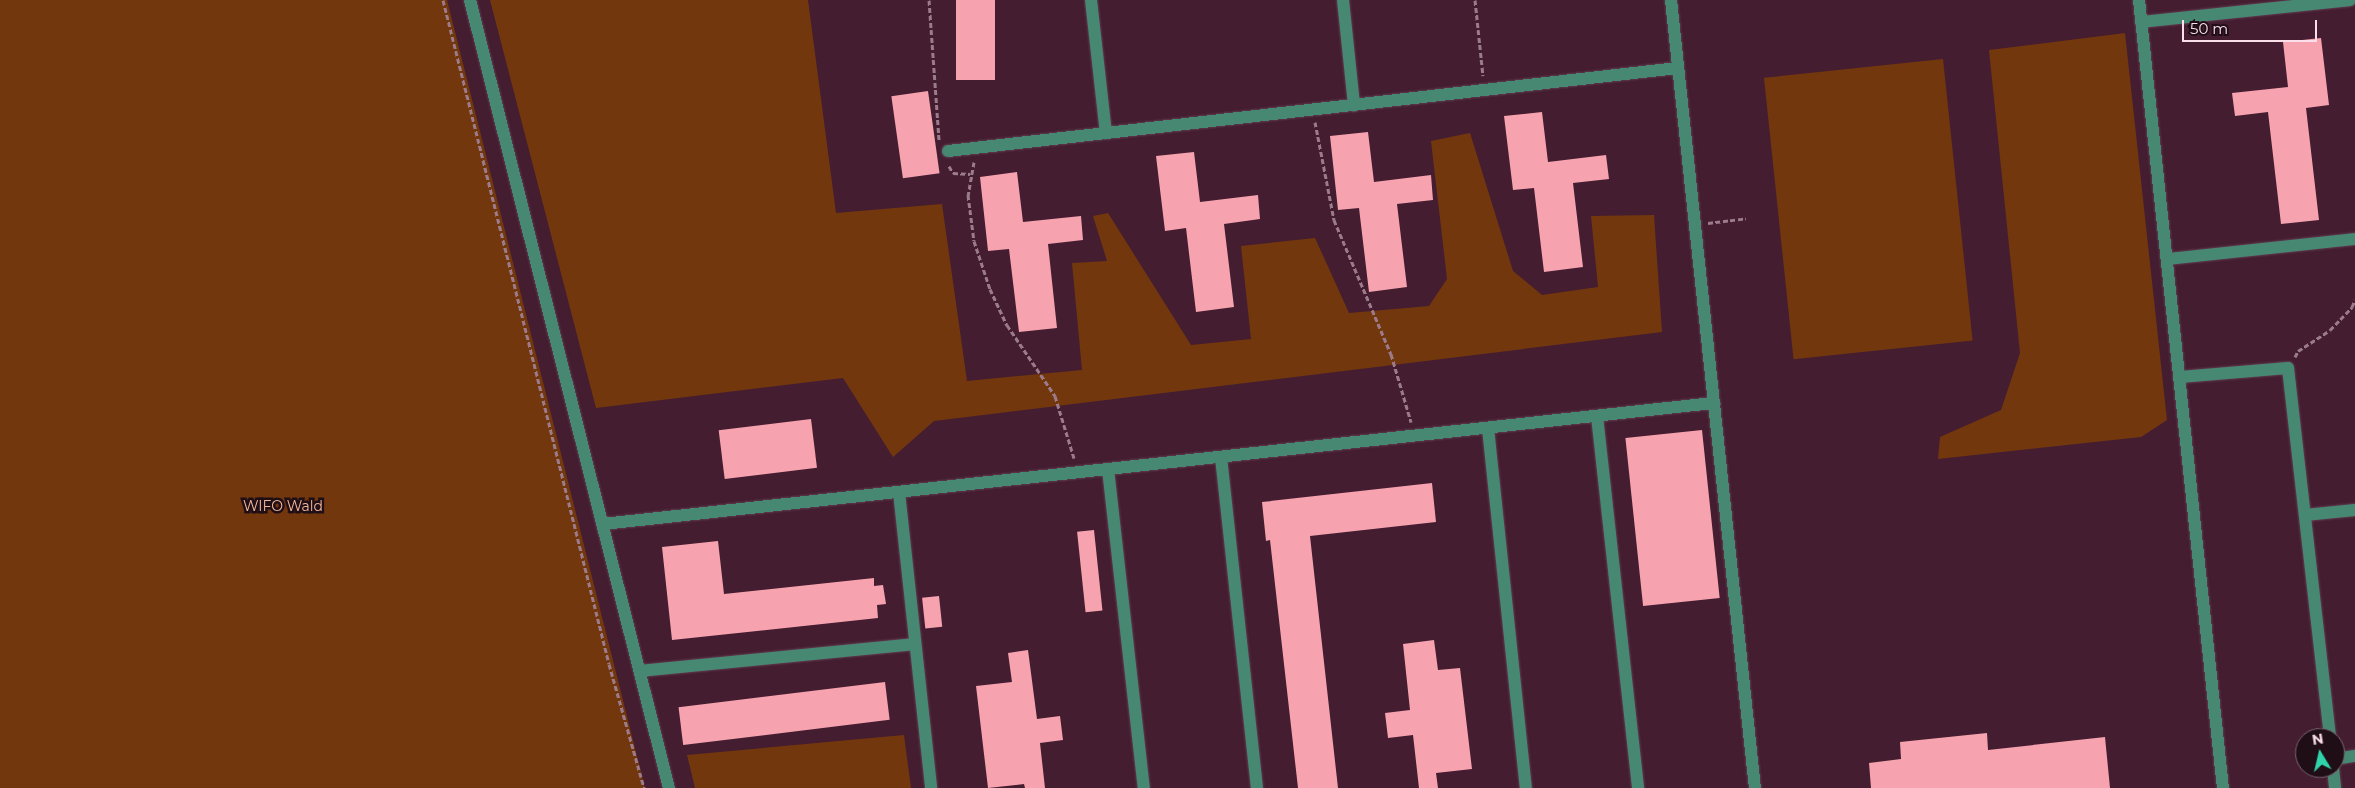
<!DOCTYPE html>
<html>
<head>
<meta charset="utf-8">
<style>
  body { margin:0 }
  #map { position:relative; width:2355px; height:788px; overflow:hidden; background:#441d31; font-family:Montserrat,sans-serif }
  div>[style] { position:absolute }
  [style*='--x'] { left:calc(var(--x)*1px); top:calc(var(--y)*1px); width:calc(var(--w)*1px); rotate:calc(var(--a)*1deg) }
  .green>* { inset:0; background:#73370d; transform-origin:0 0 }
  .building>* { inset:0; background:#f7a3af; transform-origin:0 0 }
  .path>* { height:3px; margin-top:-1.5px; transform-origin:0; background:repeating-linear-gradient(90deg,#9c7b8b 0 5px,transparent 0 7.5px) }
  .roads { filter:drop-shadow(0 0 1px #613c4f) drop-shadow(0 0 1px #613c4f) }
  .minor>* { height:12px; margin:-6px; padding:0 6px; transform-origin:6px; border-radius:6px; background:#478873 }
  span { translate:-50% -50%; white-space:nowrap; text-align:center; line-height:1.15; -webkit-text-stroke:5px #200e17; paint-order:stroke }
  .park-label { font-size:14px; color:#f0b798 }
  .north { position:absolute; left:2295px; top:728px; width:50px; height:50px; box-sizing:border-box; background:#200e17; border:1px solid #77626c; border-radius:50%; rotate:351deg; font-size:14px; font-weight:700; line-height:20px; text-align:center; color:#fadfeb }
  .north::after { content:''; display:block; margin:auto; width:18px; height:22px; background:#2fd4aa; clip-path:polygon(50% 0,100% 100%,50% 72%,0 100%) }
  .scale { position:absolute; left:2182px; top:20px; width:135px; height:22px; box-sizing:border-box; border:2px solid #fadfeb; border-top:0; padding-left:6px; font-size:15px; line-height:18px; white-space:nowrap; color:#fadfeb; -webkit-text-stroke:4px #200e17; paint-order:stroke }
</style>
</head>
<body>
<div id="map">
  <div class="green">
    <i style="clip-path:polygon(0 0,447px 0,645px 788px,0 788px)"></i>
    <i style="clip-path:polygon(490px 0,808px 0,836px 213px,942px 204px,967px 381px,1082px 370px,1072px 263px,1107px 261px,1093px 216px,1108px 213px,1191px 345px,1251px 339px,1241px 246px,1315px 238px,1349px 313px,1429px 306px,1447px 279px,1431px 141px,1470px 133px,1513px 271px,1542px 295px,1598px 287px,1591px 216px,1654px 215px,1662px 332px,934px 421px,893px 457px,843px 378px,596px 408px)"></i>
    <i style="clip-path:polygon(2125px 33px,2167px 420px,2141px 437px,1938px 459px,1940px 437px,2001px 410px,2020px 353px,1989px 50px)"></i>
    <i style="left:1943px;top:59px;width:283px;height:180px;rotate:84deg"></i>
    <i style="clip-path:polygon(904px 735px,911px 788px,695px 788px,687px 755px)"></i>
  </div>
  <div class="building">
    <i style="left:956px;top:0;width:39px;height:80px"></i>
    <i style="clip-path:polygon(2321px 38px,2329px 105px,2306px 108px,2319px 220px,2281px 224px,2268px 112px,2235px 116px,2232px 93px,2288px 87px,2283px 42px)"></i>
    <i style="left:928px;top:91px;width:83px;height:37px;rotate:82deg"></i>
    <i style="clip-path:polygon(1542px 112px,1548px 162px,1606px 155px,1609px 179px,1573px 183px,1583px 267px,1544px 272px,1534px 188px,1513px 190px,1504px 116px)"></i>
    <i style="clip-path:polygon(1368px 132px,1374px 182px,1431px 175px,1433px 200px,1397px 204px,1407px 287px,1369px 292px,1359px 208px,1338px 210px,1330px 136px)"></i>
    <i style="clip-path:polygon(1194px 152px,1200px 202px,1258px 195px,1260px 219px,1224px 224px,1234px 307px,1196px 312px,1186px 228px,1165px 231px,1156px 156px)"></i>
    <i style="clip-path:polygon(1017px 172px,1023px 222px,1081px 216px,1083px 240px,1048px 244px,1057px 328px,1019px 332px,1009px 249px,988px 251px,980px 177px)"></i>
    <i style="left:811px;top:419px;width:49px;height:93px;rotate:83deg"></i>
    <i style="left:1702px;top:430px;width:169px;height:77px;rotate:84deg"></i>
    <i style="clip-path:polygon(1432px 483px,1436px 522px,1310px 536px,1338px 788px,1298px 788px,1270px 540px,1266px 541px,1262px 502px)"></i>
    <i style="left:1094px;top:530px;width:81px;height:17px;rotate:84deg"></i>
    <i style="clip-path:polygon(718px 541px,724px 594px,874px 578px,874px 586px,883px 585px,886px 604px,877px 605px,878px 618px,672px 640px,662px 547px)"></i>
    <i style="left:939px;top:596px;width:31px;height:17px;rotate:84deg"></i>
    <i style="clip-path:polygon(1434px 640px,1438px 670px,1460px 668px,1472px 769px,1436px 773px,1438px 788px,1419px 788px,1413px 735px,1388px 738px,1385px 713px,1410px 710px,1403px 644px)"></i>
    <i style="clip-path:polygon(1028px 650px,1037px 719px,1060px 716px,1063px 740px,1040px 743px,1045px 788px,1025px 788px,1024px 784px,988px 788px,976px 686px,1012px 682px,1008px 653px)"></i>
    <i style="left:885px;top:682px;width:38px;height:208px;rotate:83deg"></i>
    <i style="clip-path:polygon(1987px 733px,1988px 750px,2105px 737px,2110px 788px,1871px 788px,1869px 763px,1901px 759px,1900px 742px)"></i>
  </div>
  <div class="path">
    <i style="--x:443;--y:0;--w:684;--a:75.96"></i>
    <i style="--x:609;--y:664;--w:129;--a:74.2"></i>
    <i style="--x:929;--y:0;--w:140;--a:85.9"></i>
    <i style="--x:1475;--y:0;--w:76;--a:84"></i>
    <i style="--x:1315;--y:122;--w:100;--a:79"></i>
    <i style="--x:1334;--y:220;--w:146;--a:67"></i>
    <i style="--x:1391;--y:354;--w:71;--a:73.6"></i>
    <i style="--x:974;--y:162;--w:34;--a:100"></i>
    <i style="--x:968;--y:195;--w:46;--a:82.6"></i>
    <i style="--x:974;--y:241;--w:51;--a:71.6"></i>
    <i style="--x:990;--y:289;--w:40;--a:65"></i>
    <i style="--x:1007;--y:325;--w:86;--a:55.9"></i>
    <i style="--x:1055;--y:396;--w:65;--a:73"></i>
    <i style="--x:949;--y:166;--w:8;--a:60"></i>
    <i style="--x:953;--y:173;--w:17;--a:3"></i>
    <i style="--x:1708;--y:223;--w:38;--a:-7"></i>
    <i style="--x:2295;--y:357;--w:7;--a:-63"></i>
    <i style="--x:2298;--y:351;--w:38;--a:-33"></i>
    <i style="--x:2330;--y:330;--w:32;--a:-46"></i>
    <i style="--x:2352;--y:307;--w:8;--a:-67"></i>
  </div>
  <div class="roads">
    <div class="minor">
      <i style="--x:470;--y:0;--w:813;--a:75.83"></i>
      <i style="--x:1091;--y:0;--w:134;--a:83.6"></i>
      <i style="--x:1343;--y:0;--w:106;--a:84"></i>
      <i style="--x:1671;--y:0;--w:792;--a:83.92"></i>
      <i style="--x:2139;--y:0;--w:792;--a:83.92"></i>
      <i style="--x:2141;--y:22;--w:210;--a:-6"></i>
      <i style="--x:948;--y:151;--w:735;--a:-6.49"></i>
      <i style="--x:2168;--y:259;--w:188;--a:-6.1"></i>
      <i style="--x:2180;--y:377;--w:108;--a:-4.8"></i>
      <i style="--x:2288;--y:368;--w:372;--a:83.5"></i>
      <i style="--x:1597;--y:416;--w:374;--a:83.7"></i>
      <i style="--x:1488;--y:428;--w:362;--a:84"></i>
      <i style="--x:1221;--y:457;--w:333;--a:83.8"></i>
      <i style="--x:1108;--y:469;--w:321;--a:83.6"></i>
      <i style="--x:899;--y:492;--w:298;--a:83.8"></i>
      <i style="--x:2305;--y:515;--w:50;--a:-5.7"></i>
      <i style="--x:603;--y:524;--w:1118;--a:-6.22"></i>
      <i style="--x:640;--y:671;--w:276;--a:-5.6"></i>
      <i style="--x:2335;--y:759;--w:20;--a:-9"></i>
      <i style="--x:2333;--y:768;--w:20;--a:84"></i>
    </div>
  </div>
  <div class="park-label">
    <span style="left:283px;top:506px">WIFO Wald</span>
  </div>
  <div class="north">N</div>
  <div class="scale">50 m</div>
</div>
</body>
</html>
